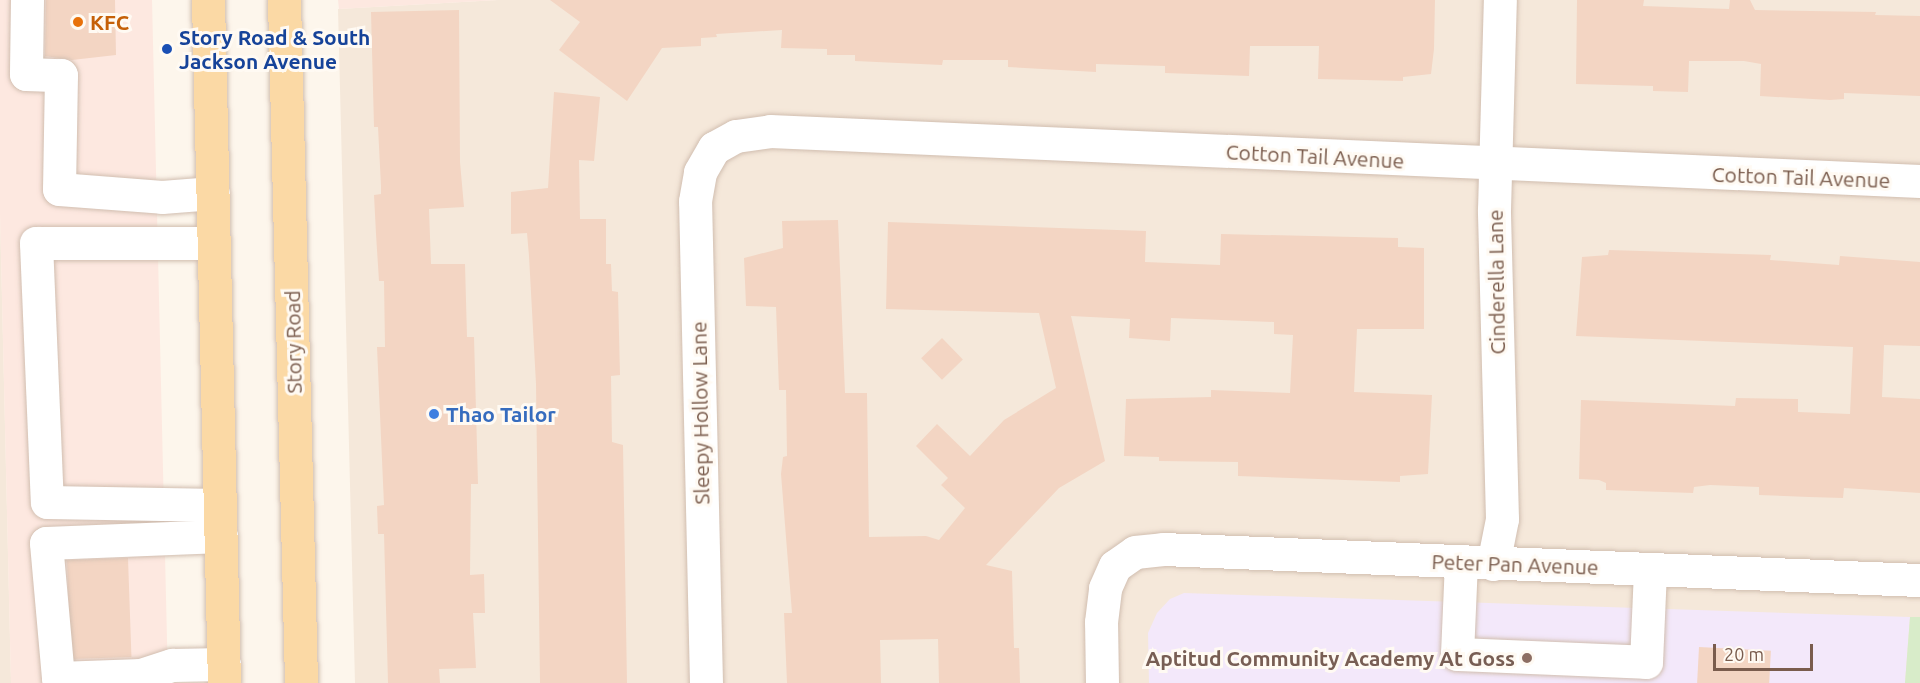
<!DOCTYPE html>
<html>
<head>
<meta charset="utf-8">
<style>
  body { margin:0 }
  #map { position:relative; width:1920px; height:683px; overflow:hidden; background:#fdf6ec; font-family:Ubuntu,sans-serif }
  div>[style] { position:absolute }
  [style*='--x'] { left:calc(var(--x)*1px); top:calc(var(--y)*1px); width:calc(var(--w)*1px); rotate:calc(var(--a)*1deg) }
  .residential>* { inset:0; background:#f5e8da }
  .commercial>* { inset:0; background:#fde8e0 }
  .education>* { inset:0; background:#f3e8fa }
  .green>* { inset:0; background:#d8ecc9 }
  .building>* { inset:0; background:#f3d5c3; transform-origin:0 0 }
  .roads { filter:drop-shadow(0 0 2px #d1beb0) drop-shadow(0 0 2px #d1beb0) }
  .minor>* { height:33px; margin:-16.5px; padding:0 16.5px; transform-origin:16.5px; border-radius:16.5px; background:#fff }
  .major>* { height:33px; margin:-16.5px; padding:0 16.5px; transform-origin:16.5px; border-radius:16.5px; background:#fbd9a5 }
  .dots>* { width:16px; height:16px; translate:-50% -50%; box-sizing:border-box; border:3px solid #fffaf3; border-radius:50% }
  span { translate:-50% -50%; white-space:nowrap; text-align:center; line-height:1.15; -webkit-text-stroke:6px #fffaf3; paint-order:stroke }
  .food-label { font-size:21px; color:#c56008; font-weight:700 }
  .left { translate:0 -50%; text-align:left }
  .transit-label { font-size:21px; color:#164399; font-weight:700 }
  .street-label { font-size:21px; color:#7a5c4d }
  .shop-label { font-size:21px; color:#366cbe; font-weight:700 }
  .education-label { font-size:21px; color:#785e54; font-weight:700 }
  .right { translate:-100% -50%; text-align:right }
  .scale { position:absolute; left:1713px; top:644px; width:100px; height:27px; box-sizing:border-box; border:3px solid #7a5c4d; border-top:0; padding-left:8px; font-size:18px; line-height:21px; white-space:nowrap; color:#7a5c4d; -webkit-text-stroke:4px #fffaf3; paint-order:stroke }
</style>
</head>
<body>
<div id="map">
  <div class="residential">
    <i style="clip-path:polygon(498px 0,1920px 0,1920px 683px,355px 683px,338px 9px)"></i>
    <i style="clip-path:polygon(0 213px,11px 683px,0 683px)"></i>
  </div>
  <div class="commercial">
    <i style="clip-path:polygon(0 0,152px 0,168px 683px,11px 683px,0 213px)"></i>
    <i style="clip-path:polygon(338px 0,498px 0,339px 9px)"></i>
  </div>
  <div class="education">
    <i style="clip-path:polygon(1184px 593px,1910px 617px,1905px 683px,1149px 683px,1148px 633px,1157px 613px,1170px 599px)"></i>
  </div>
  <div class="green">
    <i style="clip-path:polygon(1910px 617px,1920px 617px,1920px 683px,1905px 683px)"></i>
  </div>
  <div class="building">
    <i style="clip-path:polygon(46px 0,115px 0,116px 55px,72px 60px,45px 56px)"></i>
    <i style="clip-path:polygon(550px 0,1435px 0,1434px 49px,1431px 74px,1403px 77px,1403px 81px,1363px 80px,1318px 79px,1319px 46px,1250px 46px,1249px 76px,1165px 73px,1165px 66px,1096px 64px,1096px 72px,1008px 67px,1008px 60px,943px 60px,942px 65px,855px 61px,855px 55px,827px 55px,827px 49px,781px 48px,782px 30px,716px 34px,717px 37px,701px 38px,701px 46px,662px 48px,627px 101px,559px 50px,580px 22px)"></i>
    <i style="clip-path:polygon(1577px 0,1644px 0,1643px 6px,1729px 9px,1730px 0,1750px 0,1755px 10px,1876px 12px,1875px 15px,1920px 16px,1920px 96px,1844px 93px,1844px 99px,1830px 100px,1760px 96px,1761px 64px,1744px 61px,1689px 61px,1688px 92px,1653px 91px,1653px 86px,1576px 84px)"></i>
    <i style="clip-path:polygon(459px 10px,460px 162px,464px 207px,429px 209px,431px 264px,465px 264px,467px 337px,474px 337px,478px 484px,471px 484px,470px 575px,484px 574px,485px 613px,473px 613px,476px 668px,439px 669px,440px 683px,388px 683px,384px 534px,378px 534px,377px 506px,384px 505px,377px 347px,385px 347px,384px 281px,379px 281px,376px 234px,374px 195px,381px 194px,381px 186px,378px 127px,374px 127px,371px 12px)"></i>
    <i style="clip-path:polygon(554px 92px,600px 97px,594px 161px,579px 160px,580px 219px,606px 219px,606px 264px,611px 264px,612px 291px,618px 292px,620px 375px,611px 376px,612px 442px,623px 445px,627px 683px,540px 683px,536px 384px,529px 256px,527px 233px,511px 234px,511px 192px,548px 188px)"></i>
    <i style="clip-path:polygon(838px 220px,845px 393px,867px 393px,869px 537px,926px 536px,939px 540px,965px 508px,941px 485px,948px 478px,916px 446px,937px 424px,970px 456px,1004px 420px,1056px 388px,1039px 313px,886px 309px,888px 222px,1146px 231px,1145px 262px,1220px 265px,1221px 234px,1398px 238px,1398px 247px,1424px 248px,1424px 329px,1357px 329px,1354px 392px,1432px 395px,1428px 474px,1400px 476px,1400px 482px,1238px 476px,1238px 462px,1159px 461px,1159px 457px,1124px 456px,1126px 399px,1211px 397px,1211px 390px,1290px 393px,1293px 335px,1274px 334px,1274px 322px,1171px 318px,1170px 341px,1129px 338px,1130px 319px,1071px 316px,1105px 461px,1059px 488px,986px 565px,1012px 571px,1014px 648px,1019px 648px,1020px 683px,939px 683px,938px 639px,880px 640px,881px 683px,787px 683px,784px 613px,792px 613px,781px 474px,783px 457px,787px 456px,786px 390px,779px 390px,776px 307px,746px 306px,744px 258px,783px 248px,782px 221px)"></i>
    <i style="clip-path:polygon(1609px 250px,1771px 255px,1770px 260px,1839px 265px,1840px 256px,1920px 262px,1920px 346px,1884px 345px,1882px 397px,1920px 399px,1920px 493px,1844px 488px,1843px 498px,1809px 497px,1759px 495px,1759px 487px,1710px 485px,1694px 487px,1693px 493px,1606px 490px,1606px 483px,1599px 480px,1579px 479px,1581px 400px,1735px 406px,1736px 398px,1798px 399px,1798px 412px,1850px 414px,1853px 347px,1576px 336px,1582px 257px,1608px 255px)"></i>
    <i style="left:942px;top:338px;width:30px;height:29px;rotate:46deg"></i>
    <i style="left:128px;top:558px;width:99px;height:61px;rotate:88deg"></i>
    <i style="left:1699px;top:647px;width:72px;height:36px;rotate:3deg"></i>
  </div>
  <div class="roads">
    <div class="minor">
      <i style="--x:27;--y:0;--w:74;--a:90.8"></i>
      <i style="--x:26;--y:74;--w:35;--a:2"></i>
      <i style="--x:61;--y:75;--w:114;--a:91"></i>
      <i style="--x:59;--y:189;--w:103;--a:4.4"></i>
      <i style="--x:162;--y:197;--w:51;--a:-4.5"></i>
      <i style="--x:214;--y:243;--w:178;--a:180"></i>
      <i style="--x:36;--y:243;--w:259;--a:87.6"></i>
      <i style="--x:47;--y:502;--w:173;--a:1"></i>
      <i style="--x:221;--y:536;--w:175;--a:177.7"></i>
      <i style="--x:46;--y:543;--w:136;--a:84.9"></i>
      <i style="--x:58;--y:678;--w:83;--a:-2.1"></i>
      <i style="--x:141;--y:675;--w:33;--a:-18"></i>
      <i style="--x:172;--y:665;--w:52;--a:-1.1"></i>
      <i style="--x:1461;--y:562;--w:92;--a:92.5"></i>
      <i style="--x:1457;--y:654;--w:189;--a:2.4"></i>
      <i style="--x:1646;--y:662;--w:92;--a:-87.5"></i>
      <i style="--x:1493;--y:564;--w:46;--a:-78.7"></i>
      <i style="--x:1502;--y:519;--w:309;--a:-91.5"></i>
      <i style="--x:1494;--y:210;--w:210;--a:-88.4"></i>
      <i style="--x:706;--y:683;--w:482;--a:-91.3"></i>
      <i style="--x:695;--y:201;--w:29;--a:-80"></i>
      <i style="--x:700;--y:172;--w:28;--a:-60"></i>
      <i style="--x:714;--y:148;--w:25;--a:-29"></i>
      <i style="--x:736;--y:136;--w:34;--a:-8"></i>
      <i style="--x:770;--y:131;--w:1151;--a:2.49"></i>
      <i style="--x:1102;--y:683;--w:61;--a:-90.9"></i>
      <i style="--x:1101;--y:622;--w:34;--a:-83"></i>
      <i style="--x:1105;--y:588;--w:24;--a:-66"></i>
      <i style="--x:1115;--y:566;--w:24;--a:-35"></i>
      <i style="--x:1135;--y:552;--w:28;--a:-6"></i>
      <i style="--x:1163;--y:549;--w:758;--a:2.35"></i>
    </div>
    <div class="major">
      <i style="--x:208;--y:0;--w:683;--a:88.66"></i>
      <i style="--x:284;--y:0;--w:683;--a:88.57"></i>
    </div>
  </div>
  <div class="dots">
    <i style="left:78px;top:22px;background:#e8710a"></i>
    <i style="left:167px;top:49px;background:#1a4fb4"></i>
    <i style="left:434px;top:414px;background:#3f7fe0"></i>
    <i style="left:1527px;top:658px;background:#8d6e63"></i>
  </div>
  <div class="food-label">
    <span class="left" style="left:90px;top:22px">KFC</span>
  </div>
  <div class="transit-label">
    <span class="left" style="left:179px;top:49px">Story Road &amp; South<br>Jackson Avenue</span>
  </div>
  <div class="street-label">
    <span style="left:1315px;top:156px;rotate:3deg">Cotton Tail Avenue</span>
    <span style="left:1801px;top:177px;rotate:2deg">Cotton Tail Avenue</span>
    <span style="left:1496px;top:282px;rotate:-91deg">Cinderella Lane</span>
    <span style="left:293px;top:342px;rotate:-91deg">Story Road</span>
    <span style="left:700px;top:413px;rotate:-91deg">Sleepy Hollow Lane</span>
    <span style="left:1515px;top:564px;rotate:2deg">Peter Pan Avenue</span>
  </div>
  <div class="shop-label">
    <span class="left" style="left:446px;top:414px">Thao Tailor</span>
  </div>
  <div class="education-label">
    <span class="right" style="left:1515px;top:658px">Aptitud Community Academy At Goss</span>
  </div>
  <div class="scale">20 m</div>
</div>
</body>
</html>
